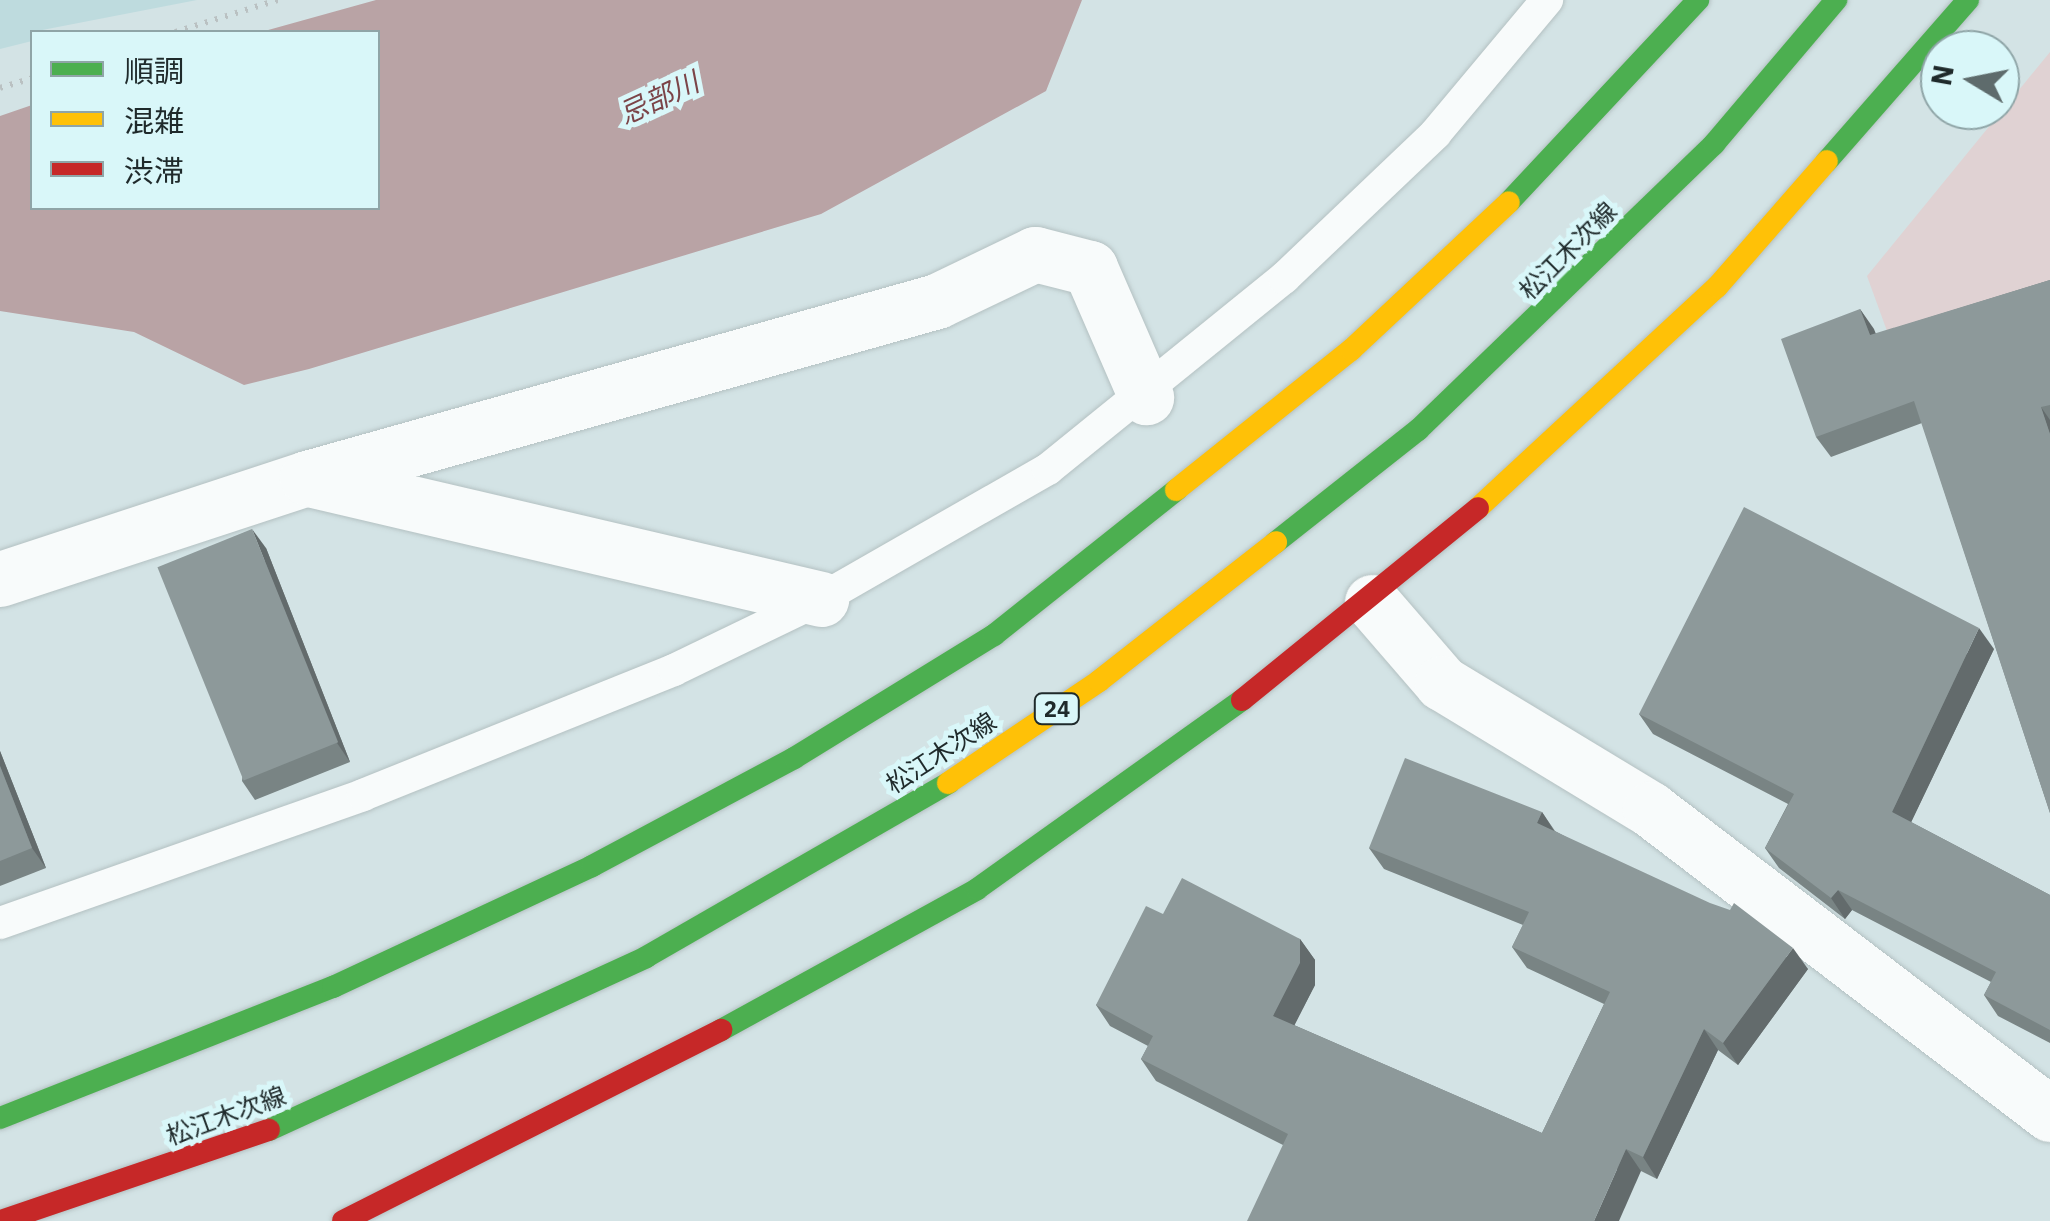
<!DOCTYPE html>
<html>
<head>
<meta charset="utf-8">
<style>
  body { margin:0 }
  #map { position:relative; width:2050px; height:1221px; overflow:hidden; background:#d3e3e5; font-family:"IBM Plex Sans","Noto Sans JP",sans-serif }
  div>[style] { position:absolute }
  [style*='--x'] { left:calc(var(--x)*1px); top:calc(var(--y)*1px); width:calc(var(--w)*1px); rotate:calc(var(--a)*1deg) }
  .built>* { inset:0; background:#bedbde }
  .green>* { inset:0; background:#e0d2d3 }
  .water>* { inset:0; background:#b9a3a5 }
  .path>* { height:6px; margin-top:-3px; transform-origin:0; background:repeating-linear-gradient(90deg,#bac1c2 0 2.5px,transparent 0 10.5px) }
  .roads { filter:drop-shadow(0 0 2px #b4c1c2) drop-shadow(0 0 2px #b4c1c2) }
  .lane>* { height:32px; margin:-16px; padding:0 16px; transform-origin:16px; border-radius:16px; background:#f8fbfb }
  .street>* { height:55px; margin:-27.5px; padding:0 27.5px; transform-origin:27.5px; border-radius:27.5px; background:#f8fbfb }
  .fast>* { height:22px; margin:-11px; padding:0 11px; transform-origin:11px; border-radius:11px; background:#4caf50 }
  .slow>* { height:22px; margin:-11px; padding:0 11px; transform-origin:11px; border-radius:11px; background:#ffc107 }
  .jam>* { height:22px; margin:-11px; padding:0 11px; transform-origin:11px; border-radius:11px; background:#c62828 }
  .wall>* { inset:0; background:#798484 }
  .shaded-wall>* { inset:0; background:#636b6c }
  .building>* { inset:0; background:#8d999a; transform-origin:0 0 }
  span { translate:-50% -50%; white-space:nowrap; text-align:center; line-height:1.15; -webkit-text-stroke:10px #d9f7f9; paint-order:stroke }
  .shield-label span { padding:2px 8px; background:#d9f7f9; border:2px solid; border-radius:8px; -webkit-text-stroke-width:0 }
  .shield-label { font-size:22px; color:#1f2a2b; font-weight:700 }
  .street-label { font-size:25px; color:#1f2a2b }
  .water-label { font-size:28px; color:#7b4448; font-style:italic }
  .legend { position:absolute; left:30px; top:30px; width:350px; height:180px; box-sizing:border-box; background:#d9f7f9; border:2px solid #8fa5a7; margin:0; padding:12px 18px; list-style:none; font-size:30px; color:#1f2a2b }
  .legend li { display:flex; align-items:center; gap:20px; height:50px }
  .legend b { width:50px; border:2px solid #8fa5a7 }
  .north { position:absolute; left:1920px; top:30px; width:100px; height:100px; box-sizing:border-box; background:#d9f7f9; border:2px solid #8fa5a7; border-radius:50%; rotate:280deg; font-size:28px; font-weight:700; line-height:40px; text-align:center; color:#1f2a2b }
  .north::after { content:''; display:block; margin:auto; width:35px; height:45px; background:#5e6b6c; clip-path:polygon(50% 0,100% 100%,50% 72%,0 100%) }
</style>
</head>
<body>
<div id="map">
  <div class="built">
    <i style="clip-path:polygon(0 0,197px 0,32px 32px,32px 41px,0 49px)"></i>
  </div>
  <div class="green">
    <i style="clip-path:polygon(2050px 52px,2050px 292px,1891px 342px,1867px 276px)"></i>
  </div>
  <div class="water">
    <i style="clip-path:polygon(376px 0,1082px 0,1046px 91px,821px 214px,309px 369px,244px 385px,134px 332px,0 311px,0 116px,32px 105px,32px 208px,378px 208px,378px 32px,261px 32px)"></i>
  </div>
  <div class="path">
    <i style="--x:175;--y:32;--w:108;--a:-17.3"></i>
    <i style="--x:0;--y:88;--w:34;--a:-17"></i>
  </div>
  <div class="roads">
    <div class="lane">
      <i style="--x:0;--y:923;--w:385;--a:-19.4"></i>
      <i style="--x:363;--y:795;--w:335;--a:-21.9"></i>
      <i style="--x:674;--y:670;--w:163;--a:-25.8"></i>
      <i style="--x:821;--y:599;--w:262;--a:-29.8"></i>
      <i style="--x:1048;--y:469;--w:304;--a:-39"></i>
      <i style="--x:1284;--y:278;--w:209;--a:-43.6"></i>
      <i style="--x:1435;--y:134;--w:175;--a:-50.1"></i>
    </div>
    <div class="street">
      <i style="--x:313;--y:480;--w:522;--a:13.18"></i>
      <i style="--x:0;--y:579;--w:323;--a:-18.2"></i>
      <i style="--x:307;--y:478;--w:654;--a:-15.69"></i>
      <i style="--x:937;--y:301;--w:109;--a:-25.6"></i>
      <i style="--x:1035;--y:254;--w:57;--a:14.3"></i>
      <i style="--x:1090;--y:268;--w:141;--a:66.5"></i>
      <i style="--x:1372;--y:602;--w:107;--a:49.2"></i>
      <i style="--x:1442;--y:683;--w:243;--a:31.2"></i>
      <i style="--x:1650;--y:809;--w:503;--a:37.33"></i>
    </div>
    <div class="fast">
      <i style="--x:1827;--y:161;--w:214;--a:-48.8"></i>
      <i style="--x:1509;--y:202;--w:277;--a:-46.9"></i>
      <i style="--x:1276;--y:542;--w:181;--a:-38.3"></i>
      <i style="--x:1418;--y:430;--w:412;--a:-44"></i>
      <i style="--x:1714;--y:144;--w:189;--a:-49.7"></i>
      <i style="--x:721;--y:1030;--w:292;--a:-28.8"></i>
      <i style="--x:977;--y:889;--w:325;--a:-35.5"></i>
      <i style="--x:0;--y:1118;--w:358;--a:-21.5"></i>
      <i style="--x:333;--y:987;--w:286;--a:-25"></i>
      <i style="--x:592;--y:866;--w:229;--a:-28.1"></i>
      <i style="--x:794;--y:758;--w:235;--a:-31.6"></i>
      <i style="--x:994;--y:635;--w:233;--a:-38.5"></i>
      <i style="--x:269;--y:1130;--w:415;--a:-24.6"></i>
      <i style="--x:646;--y:957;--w:349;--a:-29.9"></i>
    </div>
    <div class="slow">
      <i style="--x:1176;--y:490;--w:224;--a:-38.7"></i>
      <i style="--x:1351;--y:350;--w:216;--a:-43.1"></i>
      <i style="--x:1478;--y:508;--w:326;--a:-42.8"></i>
      <i style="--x:1717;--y:287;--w:167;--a:-48.9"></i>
      <i style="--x:948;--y:783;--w:182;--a:-34"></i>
      <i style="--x:1099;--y:681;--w:225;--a:-38.1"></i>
    </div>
    <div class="jam">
      <i style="--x:1242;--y:700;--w:304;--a:-39.1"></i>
      <i style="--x:1;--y:1221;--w:283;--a:-18.8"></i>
      <i style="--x:343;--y:1221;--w:424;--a:-26.8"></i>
    </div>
  </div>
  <div class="wall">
    <i style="clip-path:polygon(2050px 280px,2050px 813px,1922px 423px,1831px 457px,1816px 437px,1860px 309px,1876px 334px)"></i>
    <i style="clip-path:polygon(266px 548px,350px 762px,255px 800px,242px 781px)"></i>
    <i style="clip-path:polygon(1994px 649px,1911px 822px,2050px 895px,2050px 1043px,1998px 1016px,1984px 995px,1991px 982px,1852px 910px,1845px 919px,1779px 868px,1765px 848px,1788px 804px,1653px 734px,1639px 714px)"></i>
    <i style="clip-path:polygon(0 751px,46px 868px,0 886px)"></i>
    <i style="clip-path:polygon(1542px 812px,1555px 831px,1808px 969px,1738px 1065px,1718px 1050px,1657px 1179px,1641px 1171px,1283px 1145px,1156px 1081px,1141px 1059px,1148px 1046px,1110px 1026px,1096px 1005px,1163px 914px,1300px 939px,1315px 960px,1315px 985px,1294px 1025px,1542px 1133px,1604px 1004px,1527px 968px,1512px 947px,1523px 925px,1384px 869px,1369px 848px)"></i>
  </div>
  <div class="shaded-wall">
    <i style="clip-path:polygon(1860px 309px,1874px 329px,1884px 356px,1870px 335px)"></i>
    <i style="clip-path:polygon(2041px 407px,2050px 420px,2050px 434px)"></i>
    <i style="clip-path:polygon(252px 529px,266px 548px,350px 762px,337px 743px)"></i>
    <i style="clip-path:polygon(1979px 628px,1994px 649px,1906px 833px,1892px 812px)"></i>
    <i style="clip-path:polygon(0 751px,46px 868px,32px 848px,0 766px)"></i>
    <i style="clip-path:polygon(1542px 812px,1556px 834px,1537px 823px)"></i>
    <i style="clip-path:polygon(1838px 890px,1852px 910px,1845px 919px,1831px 898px)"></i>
    <i style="clip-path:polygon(1300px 939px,1315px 960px,1315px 985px,1288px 1038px,1273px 1016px)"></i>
    <i style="clip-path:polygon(1793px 948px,1808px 969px,1738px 1065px,1723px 1043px)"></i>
    <i style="clip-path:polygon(1704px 1029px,1718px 1050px,1657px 1179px,1643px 1157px)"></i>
    <i style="clip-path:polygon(1626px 1149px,1641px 1171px,1619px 1221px,1594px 1221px)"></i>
  </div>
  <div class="building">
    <i style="clip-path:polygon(2050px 280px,2050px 405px,2041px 407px,2050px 434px,2050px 813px,1914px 401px,1816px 437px,1781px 339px,1860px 309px,1870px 335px)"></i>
    <i style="clip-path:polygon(1744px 507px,1979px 628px,1892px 812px,2050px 895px,2050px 1030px,1984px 995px,1996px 972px,1838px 890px,1831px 898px,1765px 848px,1794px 794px,1639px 714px)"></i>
    <i style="left:252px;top:529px;width:230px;height:102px;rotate:68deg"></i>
    <i style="clip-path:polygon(1405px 758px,1542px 812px,1537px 823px,1710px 903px,1730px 910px,1734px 903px,1793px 948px,1723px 1043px,1704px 1029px,1643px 1157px,1626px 1149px,1594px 1221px,1247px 1221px,1288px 1134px,1141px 1059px,1153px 1036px,1096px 1005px,1146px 906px,1163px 914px,1182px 878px,1300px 939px,1300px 963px,1273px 1016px,1542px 1133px,1610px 992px,1512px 947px,1529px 912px,1369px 848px)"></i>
    <i style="clip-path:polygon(0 766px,32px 848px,0 861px)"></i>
  </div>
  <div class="shield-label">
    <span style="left:1057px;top:709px">24</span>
  </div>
  <div class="street-label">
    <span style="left:1568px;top:251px;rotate:-45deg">松江木次線</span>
    <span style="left:941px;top:753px;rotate:-33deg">松江木次線</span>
    <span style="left:226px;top:1116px;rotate:-20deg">松江木次線</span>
  </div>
  <div class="water-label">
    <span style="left:659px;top:98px;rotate:-25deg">忌部川</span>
  </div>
  <ul class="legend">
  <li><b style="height:12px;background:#4caf50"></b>順調</li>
  <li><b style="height:12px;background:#ffc107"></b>混雑</li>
  <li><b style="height:12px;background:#c62828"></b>渋滞</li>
  </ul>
  <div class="north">N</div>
</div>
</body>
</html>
